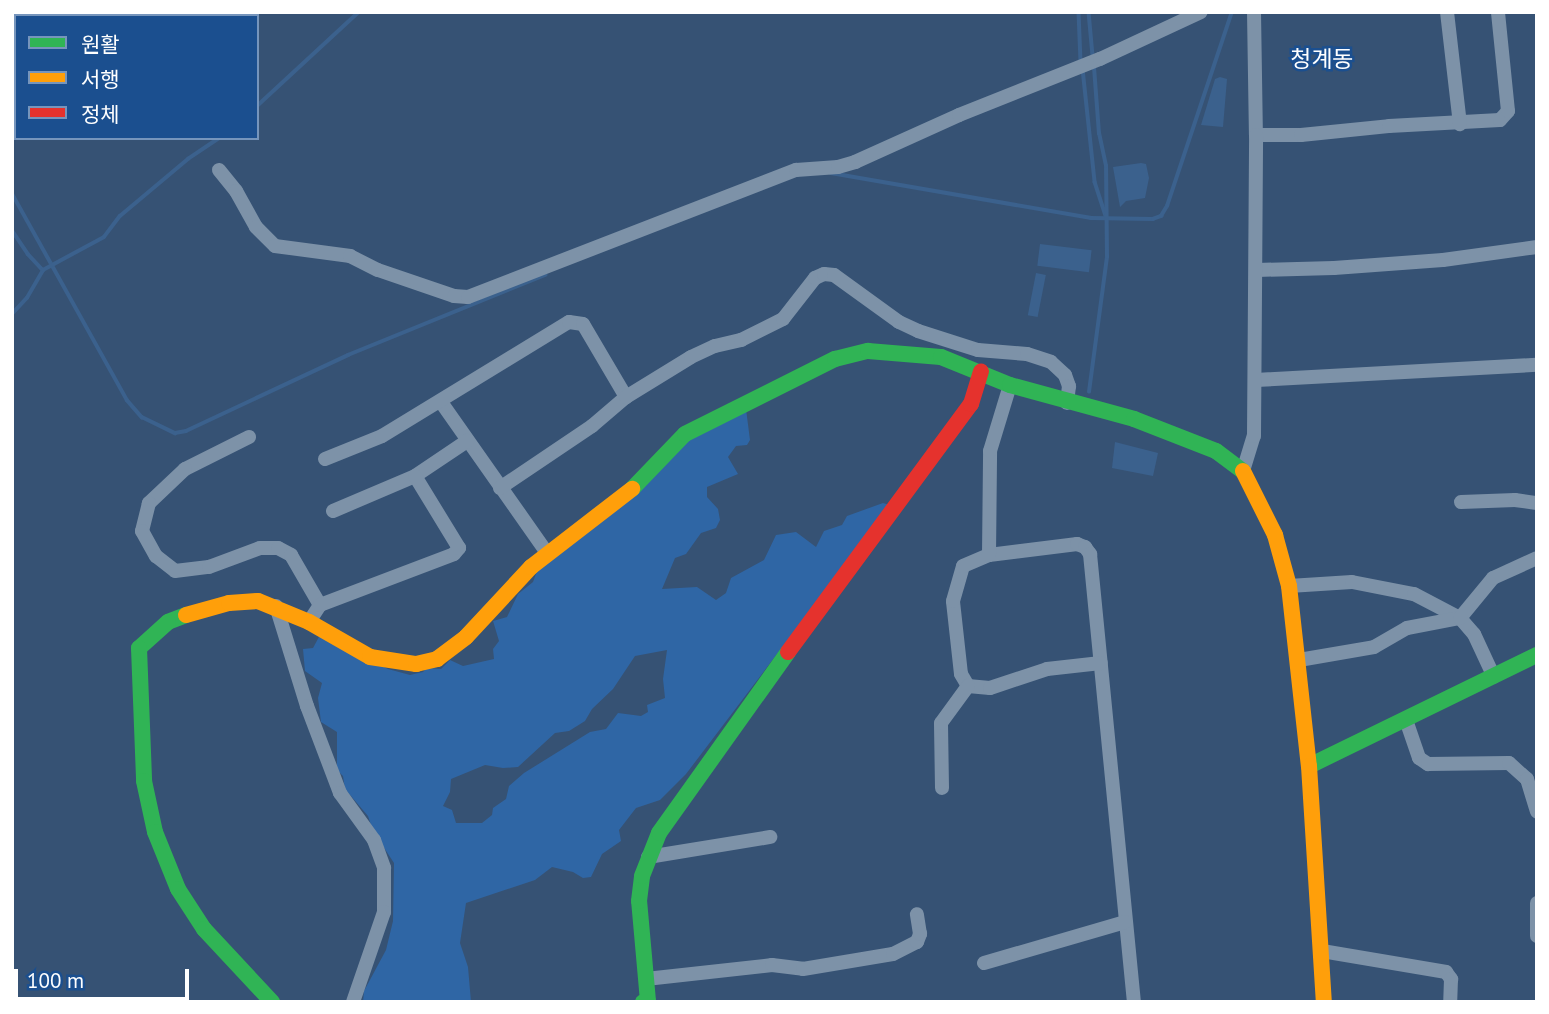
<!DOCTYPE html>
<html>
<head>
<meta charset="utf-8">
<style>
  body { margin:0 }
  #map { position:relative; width:1549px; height:1014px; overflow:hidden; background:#365274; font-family:"PT Sans","Noto Sans KR",sans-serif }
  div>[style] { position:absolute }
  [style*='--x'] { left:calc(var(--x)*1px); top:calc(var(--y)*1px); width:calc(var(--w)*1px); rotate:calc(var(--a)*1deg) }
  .green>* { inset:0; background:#2f66a5 }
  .water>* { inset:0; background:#3b618d; transform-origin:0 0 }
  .stream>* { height:3.5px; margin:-1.75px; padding:0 1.75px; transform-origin:1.75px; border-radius:1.75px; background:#3b618d }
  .street>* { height:14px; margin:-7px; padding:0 7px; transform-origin:7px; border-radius:7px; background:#7d92a8 }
  .fast>* { height:16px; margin:-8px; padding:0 8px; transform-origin:8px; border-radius:8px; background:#30b455 }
  .slow>* { height:16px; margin:-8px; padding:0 8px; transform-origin:8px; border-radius:8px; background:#ff9f0a }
  .jam>* { height:16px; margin:-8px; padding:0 8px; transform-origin:8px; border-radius:8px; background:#e5322d }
  span { translate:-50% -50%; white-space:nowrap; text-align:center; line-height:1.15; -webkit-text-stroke:5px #1b4f8f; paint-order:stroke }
  .quarter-label { font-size:23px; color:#fff }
  .frame { position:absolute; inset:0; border:14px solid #fff; pointer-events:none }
  .legend { position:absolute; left:14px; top:14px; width:245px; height:126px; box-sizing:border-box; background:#1b4f8f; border:2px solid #7695bc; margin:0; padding:9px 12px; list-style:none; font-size:21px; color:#fff }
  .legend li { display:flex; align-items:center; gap:14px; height:35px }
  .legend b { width:35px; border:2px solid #7695bc }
  .scale { position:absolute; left:14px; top:969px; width:175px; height:32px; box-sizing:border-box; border:4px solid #fff; border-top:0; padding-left:9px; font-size:21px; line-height:24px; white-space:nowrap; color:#fff; -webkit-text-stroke:5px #1b4f8f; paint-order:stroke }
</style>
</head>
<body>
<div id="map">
  <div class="green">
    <i style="clip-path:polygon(evenodd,746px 409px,750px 440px,747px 445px,736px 446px,728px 457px,738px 474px,707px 487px,707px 497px,718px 509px,720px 520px,716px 528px,701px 533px,686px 554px,675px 558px,662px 589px,697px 587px,716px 600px,726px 593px,731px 578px,764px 560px,776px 535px,796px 532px,816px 547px,824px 531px,842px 525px,847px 516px,883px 503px,890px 505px,686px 774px,660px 800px,636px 808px,619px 830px,621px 841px,602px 854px,591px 877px,583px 878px,573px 872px,552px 867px,535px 880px,466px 903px,460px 943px,468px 967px,471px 1002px,363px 1002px,364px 991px,386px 950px,393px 921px,394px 863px,373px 831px,368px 816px,345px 789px,343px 776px,337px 770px,337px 732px,321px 722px,318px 698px,322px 683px,305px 671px,303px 649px,313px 648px,320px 635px,388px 669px,410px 675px,423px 672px,427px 668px,441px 669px,450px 660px,463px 666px,494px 659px,493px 649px,499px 641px,493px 621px,507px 617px,518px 594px,533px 582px,537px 571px,701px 430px,746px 409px,667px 650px,663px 679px,665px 698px,647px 705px,648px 712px,641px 716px,618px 713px,606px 729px,590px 732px,524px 773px,509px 786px,506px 799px,493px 808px,492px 815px,482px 823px,456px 823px,452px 810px,443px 806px,450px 792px,451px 779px,485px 765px,503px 768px,518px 767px,555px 733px,569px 731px,585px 721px,592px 709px,613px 689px,635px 656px,667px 650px)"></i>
  </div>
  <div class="water">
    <i style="clip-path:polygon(1220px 77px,1227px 79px,1223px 127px,1201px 125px,1215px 79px)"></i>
    <i style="clip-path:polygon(1141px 163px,1146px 164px,1149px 178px,1145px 198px,1126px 201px,1120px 207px,1113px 167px)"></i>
    <i style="left:1040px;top:244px;width:52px;height:22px;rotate:7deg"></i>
    <i style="left:1036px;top:273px;width:10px;height:43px;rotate:11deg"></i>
    <i style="clip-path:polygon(1115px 442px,1158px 453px,1153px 476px,1112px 468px)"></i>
  </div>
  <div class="stream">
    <i style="--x:1079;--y:12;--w:50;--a:87.7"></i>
    <i style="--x:1089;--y:12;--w:44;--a:84.8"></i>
    <i style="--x:1083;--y:69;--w:114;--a:83.9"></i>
    <i style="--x:1095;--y:182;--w:36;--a:72"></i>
    <i style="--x:257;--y:106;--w:139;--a:-42.7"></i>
    <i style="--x:831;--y:173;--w:264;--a:9.8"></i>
    <i style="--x:1091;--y:218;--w:62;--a:0.9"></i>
    <i style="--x:1153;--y:219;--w:9;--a:-21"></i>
    <i style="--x:1161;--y:216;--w:12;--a:-59"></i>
    <i style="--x:1167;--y:206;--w:205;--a:-71.5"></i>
    <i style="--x:12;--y:193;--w:237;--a:60.9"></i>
    <i style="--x:127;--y:400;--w:23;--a:49"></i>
    <i style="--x:142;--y:417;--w:37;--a:26"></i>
    <i style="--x:175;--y:433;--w:11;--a:-10"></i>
    <i style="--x:186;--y:431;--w:179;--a:-25.1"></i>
    <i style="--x:348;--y:355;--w:213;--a:-22.1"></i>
    <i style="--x:12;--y:230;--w:29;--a:56"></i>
    <i style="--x:28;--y:254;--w:22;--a:47"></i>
    <i style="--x:12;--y:314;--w:22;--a:-47"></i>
    <i style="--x:27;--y:298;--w:32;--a:-60"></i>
    <i style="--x:43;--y:270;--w:69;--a:-28.4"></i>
    <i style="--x:104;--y:237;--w:26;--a:-53"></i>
    <i style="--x:120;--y:216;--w:89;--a:-40"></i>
    <i style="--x:188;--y:159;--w:37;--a:-34"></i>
    <i style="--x:1089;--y:392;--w:136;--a:-82.4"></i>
    <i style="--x:1107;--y:257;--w:91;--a:-90.6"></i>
    <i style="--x:1106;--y:166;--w:33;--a:-102"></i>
    <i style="--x:1099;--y:134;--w:67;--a:-94.3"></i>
  </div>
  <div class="street">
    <i style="--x:1254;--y:12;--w:123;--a:89.1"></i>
    <i style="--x:1256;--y:135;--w:45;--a:0"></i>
    <i style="--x:1301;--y:135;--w:88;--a:-5.8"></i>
    <i style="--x:1389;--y:126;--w:111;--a:-3.1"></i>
    <i style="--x:1500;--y:120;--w:12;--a:-48"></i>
    <i style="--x:1508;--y:111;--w:100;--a:-95.8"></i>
    <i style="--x:1447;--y:12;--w:113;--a:83.4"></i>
    <i style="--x:219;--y:170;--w:27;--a:51"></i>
    <i style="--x:236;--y:191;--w:41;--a:60.9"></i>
    <i style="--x:256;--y:227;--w:27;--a:45"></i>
    <i style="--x:275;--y:246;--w:76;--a:7.6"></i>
    <i style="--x:350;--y:256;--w:31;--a:27"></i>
    <i style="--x:378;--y:270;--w:80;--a:18.9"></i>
    <i style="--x:454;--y:296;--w:14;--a:4"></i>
    <i style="--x:468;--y:297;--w:352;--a:-21.2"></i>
    <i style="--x:796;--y:170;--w:42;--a:-4.1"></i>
    <i style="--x:838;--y:167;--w:18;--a:-16"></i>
    <i style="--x:855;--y:162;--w:114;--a:-24.3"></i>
    <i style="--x:959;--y:115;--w:152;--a:-21.7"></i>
    <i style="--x:1100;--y:59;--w:111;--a:-25"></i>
    <i style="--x:1257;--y:270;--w:77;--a:-1.5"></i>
    <i style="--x:1334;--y:268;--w:109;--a:-4.2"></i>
    <i style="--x:1443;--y:260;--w:95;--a:-7.9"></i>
    <i style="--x:1256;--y:380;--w:281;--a:-3.1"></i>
    <i style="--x:441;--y:402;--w:186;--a:54.9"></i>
    <i style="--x:249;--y:437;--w:72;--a:153.4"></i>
    <i style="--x:185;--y:469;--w:50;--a:136.6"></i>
    <i style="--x:149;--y:503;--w:29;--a:104"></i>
    <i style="--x:142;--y:531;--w:29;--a:61"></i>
    <i style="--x:156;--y:556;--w:24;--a:38"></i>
    <i style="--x:175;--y:571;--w:34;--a:-7"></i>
    <i style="--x:209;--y:567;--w:54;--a:-20.4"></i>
    <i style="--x:260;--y:548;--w:18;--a:0"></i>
    <i style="--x:278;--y:548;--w:15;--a:28"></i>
    <i style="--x:291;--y:555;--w:58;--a:59.9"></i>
    <i style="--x:320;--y:605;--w:20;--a:123"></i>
    <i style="--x:325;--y:459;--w:61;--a:-22"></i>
    <i style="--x:382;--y:436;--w:219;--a:-31.4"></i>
    <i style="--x:569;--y:322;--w:14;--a:8"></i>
    <i style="--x:583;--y:324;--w:85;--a:59.5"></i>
    <i style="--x:1243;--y:471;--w:37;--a:-73"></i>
    <i style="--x:1254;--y:436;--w:301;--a:-89.6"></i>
    <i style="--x:500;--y:488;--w:111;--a:-34"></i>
    <i style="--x:592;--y:426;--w:45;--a:-40.5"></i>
    <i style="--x:626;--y:397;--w:76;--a:-31.6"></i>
    <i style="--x:691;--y:357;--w:26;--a:-25"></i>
    <i style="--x:715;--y:346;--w:27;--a:-13"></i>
    <i style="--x:741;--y:340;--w:47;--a:-26.6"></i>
    <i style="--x:783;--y:319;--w:52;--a:-52"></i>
    <i style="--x:815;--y:278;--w:10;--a:-24"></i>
    <i style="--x:824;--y:274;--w:10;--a:6"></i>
    <i style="--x:834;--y:275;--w:80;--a:35.9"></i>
    <i style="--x:899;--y:322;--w:21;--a:25"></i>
    <i style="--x:918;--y:331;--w:63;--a:17.6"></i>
    <i style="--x:978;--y:350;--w:49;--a:4.7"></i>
    <i style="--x:1027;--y:354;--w:25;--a:18"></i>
    <i style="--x:1051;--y:362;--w:19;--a:43"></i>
    <i style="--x:1065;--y:375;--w:12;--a:70"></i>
    <i style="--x:1069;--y:386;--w:17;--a:97"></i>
    <i style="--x:1461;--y:502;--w:54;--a:-2.1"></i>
    <i style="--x:1515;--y:500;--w:22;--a:8"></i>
    <i style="--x:333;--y:511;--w:89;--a:-23.1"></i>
    <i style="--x:415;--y:476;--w:63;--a:-33.9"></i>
    <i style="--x:989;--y:555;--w:89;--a:-7.1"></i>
    <i style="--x:1077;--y:544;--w:9;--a:21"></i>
    <i style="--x:1085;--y:547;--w:9;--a:54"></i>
    <i style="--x:1090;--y:554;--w:450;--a:84.4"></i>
    <i style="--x:1289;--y:586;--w:63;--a:-3.6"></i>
    <i style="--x:1352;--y:582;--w:63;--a:11"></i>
    <i style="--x:1414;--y:594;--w:52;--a:27.6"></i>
    <i style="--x:1460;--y:618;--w:21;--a:49"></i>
    <i style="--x:1474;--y:634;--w:47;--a:65.1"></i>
    <i style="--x:320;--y:605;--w:143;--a:-20.8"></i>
    <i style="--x:454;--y:554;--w:8;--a:-50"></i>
    <i style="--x:459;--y:548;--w:84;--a:-121.4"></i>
    <i style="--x:276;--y:606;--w:105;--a:72.8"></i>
    <i style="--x:307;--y:706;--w:93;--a:69.2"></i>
    <i style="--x:340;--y:793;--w:58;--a:54.1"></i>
    <i style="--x:374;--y:840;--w:30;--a:70"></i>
    <i style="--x:384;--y:868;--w:44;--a:90"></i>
    <i style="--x:384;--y:912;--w:95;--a:109"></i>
    <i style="--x:1299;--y:660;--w:76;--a:-9.8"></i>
    <i style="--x:1374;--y:647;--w:38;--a:-30"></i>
    <i style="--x:1407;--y:628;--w:54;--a:-10.7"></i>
    <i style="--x:1460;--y:618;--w:52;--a:-50.5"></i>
    <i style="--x:1493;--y:578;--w:48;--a:-24.4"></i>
    <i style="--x:968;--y:686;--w:14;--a:-120"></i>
    <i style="--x:961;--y:674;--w:73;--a:-96.3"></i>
    <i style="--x:953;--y:601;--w:36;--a:-74"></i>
    <i style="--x:963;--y:566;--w:28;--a:-23"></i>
    <i style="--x:989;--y:555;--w:104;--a:-89.4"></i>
    <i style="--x:990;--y:451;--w:69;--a:-73.1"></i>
    <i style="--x:968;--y:686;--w:22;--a:5"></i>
    <i style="--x:990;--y:688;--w:60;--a:-18.4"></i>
    <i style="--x:1047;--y:669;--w:54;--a:-6.3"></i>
    <i style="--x:1406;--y:720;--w:40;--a:71.1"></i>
    <i style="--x:1419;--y:758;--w:11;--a:34"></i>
    <i style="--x:1428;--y:764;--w:81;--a:-0.7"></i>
    <i style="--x:1509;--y:763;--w:24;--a:42"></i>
    <i style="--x:1527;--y:779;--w:34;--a:73"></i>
    <i style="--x:942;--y:788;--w:65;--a:-90.9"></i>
    <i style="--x:941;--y:723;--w:46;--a:-53.9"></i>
    <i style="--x:648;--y:857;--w:124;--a:-9.3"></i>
    <i style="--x:1537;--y:903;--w:33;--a:90"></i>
    <i style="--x:1322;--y:951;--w:126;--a:9.6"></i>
    <i style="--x:1446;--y:972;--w:9;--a:54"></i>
    <i style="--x:1451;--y:979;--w:23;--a:92"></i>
    <i style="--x:984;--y:963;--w:147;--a:-16.2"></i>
    <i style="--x:646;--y:979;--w:127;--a:-6.3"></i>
    <i style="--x:772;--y:965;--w:31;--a:7"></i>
    <i style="--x:803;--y:969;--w:91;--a:-9.5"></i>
    <i style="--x:893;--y:954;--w:27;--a:-27"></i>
    <i style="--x:917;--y:942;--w:9;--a:-69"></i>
    <i style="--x:920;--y:934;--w:20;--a:-99"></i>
  </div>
  <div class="fast">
    <i style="--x:632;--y:489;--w:76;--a:-46.1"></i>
    <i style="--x:685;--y:434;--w:168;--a:-26.6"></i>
    <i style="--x:835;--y:359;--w:34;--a:-14"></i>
    <i style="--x:868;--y:351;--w:73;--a:4.7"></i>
    <i style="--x:941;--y:357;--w:74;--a:22.1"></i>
    <i style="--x:1010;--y:385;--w:129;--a:15.3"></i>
    <i style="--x:1134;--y:419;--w:88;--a:21.3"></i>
    <i style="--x:1216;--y:451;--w:34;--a:37"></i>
    <i style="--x:186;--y:615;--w:19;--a:159"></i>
    <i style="--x:168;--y:622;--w:39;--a:138"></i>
    <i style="--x:139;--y:648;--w:133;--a:87.8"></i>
    <i style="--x:144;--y:781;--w:52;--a:77.8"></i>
    <i style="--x:155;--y:832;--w:61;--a:68"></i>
    <i style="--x:178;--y:889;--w:48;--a:57"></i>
    <i style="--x:204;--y:929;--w:100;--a:47"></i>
    <i style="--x:1309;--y:766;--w:254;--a:-26"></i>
    <i style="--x:643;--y:1002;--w:5;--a:-11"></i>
    <i style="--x:648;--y:1001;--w:100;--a:-95.1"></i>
    <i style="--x:639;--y:901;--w:25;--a:-83"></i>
    <i style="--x:642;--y:876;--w:46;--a:-68.4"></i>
    <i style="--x:659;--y:833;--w:222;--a:-54.5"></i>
  </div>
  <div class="slow">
    <i style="--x:1243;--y:471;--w:72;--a:63.4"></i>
    <i style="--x:1275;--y:535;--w:53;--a:74.6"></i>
    <i style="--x:1289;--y:586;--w:181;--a:83.7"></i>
    <i style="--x:1309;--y:766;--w:236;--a:86.4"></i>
    <i style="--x:186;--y:615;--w:45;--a:-15.6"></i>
    <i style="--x:229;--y:603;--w:29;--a:-4"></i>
    <i style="--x:258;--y:601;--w:55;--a:22.4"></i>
    <i style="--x:309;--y:622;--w:70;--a:29.8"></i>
    <i style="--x:370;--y:657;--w:47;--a:8.7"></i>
    <i style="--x:416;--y:664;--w:22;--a:-13"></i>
    <i style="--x:437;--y:659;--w:36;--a:-37"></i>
    <i style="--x:466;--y:637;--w:96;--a:-47.1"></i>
    <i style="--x:531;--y:567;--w:128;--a:-37.7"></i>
  </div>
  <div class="jam">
    <i style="--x:788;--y:652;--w:308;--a:-53.6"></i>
    <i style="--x:971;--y:404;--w:34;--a:-73"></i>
  </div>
  <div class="quarter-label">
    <span style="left:1322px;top:59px">청계동</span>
  </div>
  <div class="frame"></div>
  <ul class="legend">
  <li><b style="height:9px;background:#30b455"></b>원활</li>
  <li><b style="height:9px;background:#ff9f0a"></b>서행</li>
  <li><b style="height:9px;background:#e5322d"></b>정체</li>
  </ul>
  <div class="scale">100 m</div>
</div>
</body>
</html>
